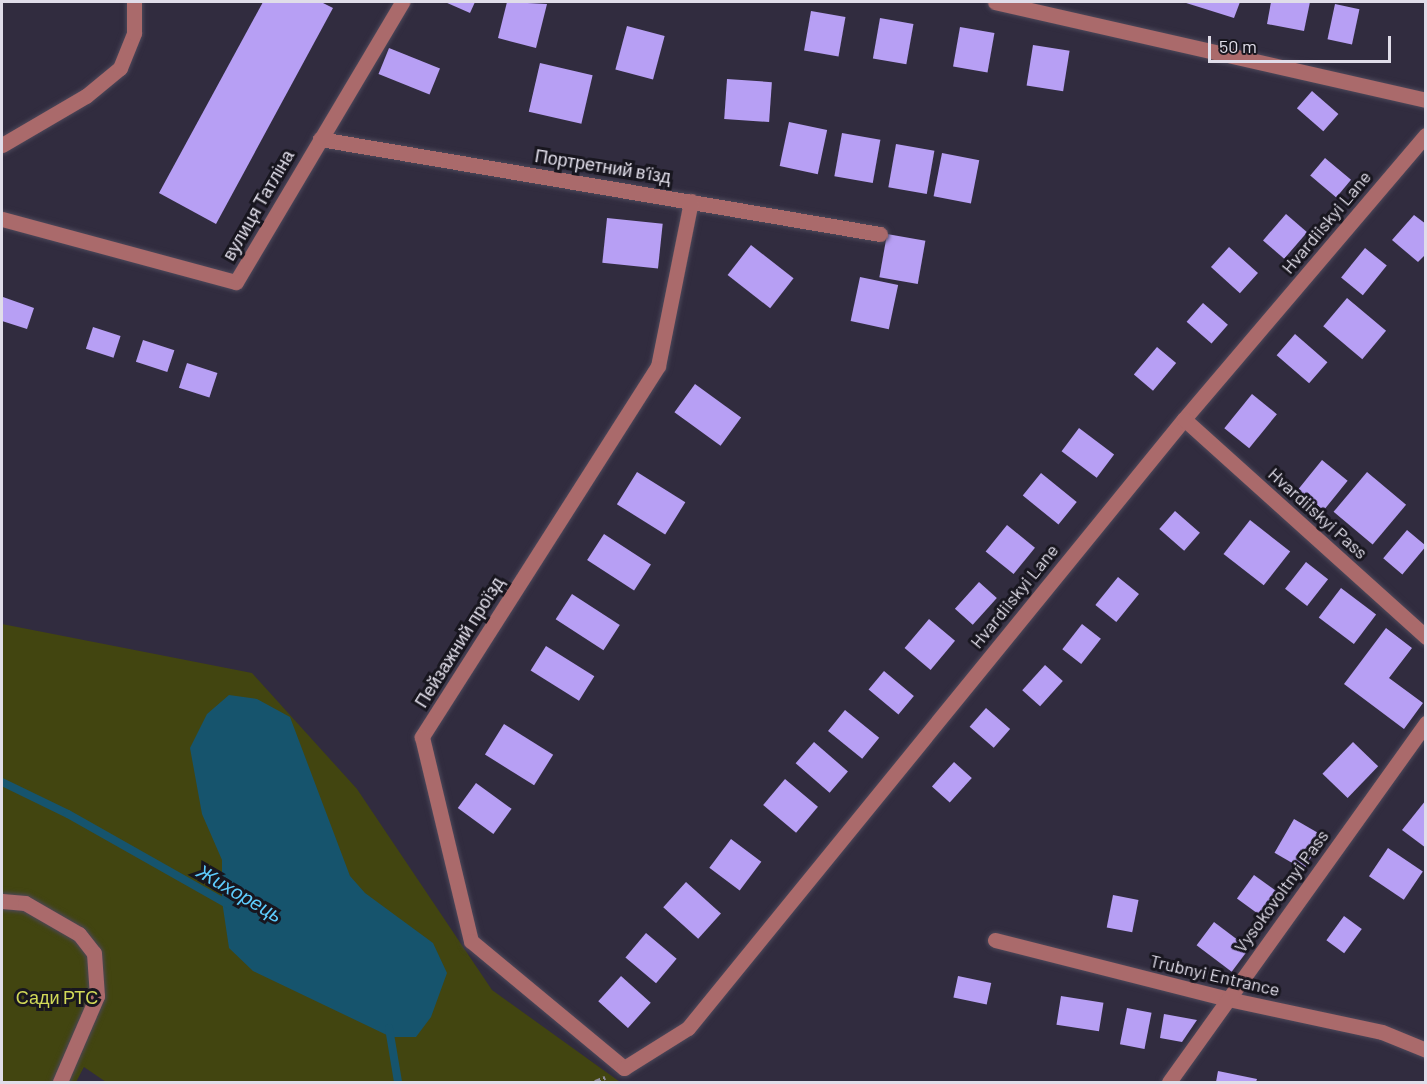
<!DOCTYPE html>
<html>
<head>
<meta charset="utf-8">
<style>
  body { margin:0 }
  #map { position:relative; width:1427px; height:1084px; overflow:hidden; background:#312c3f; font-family:Barlow,sans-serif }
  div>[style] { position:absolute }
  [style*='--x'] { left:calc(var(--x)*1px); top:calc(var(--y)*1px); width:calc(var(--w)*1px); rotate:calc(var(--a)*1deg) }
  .green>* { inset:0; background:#424510 }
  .water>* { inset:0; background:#16546d }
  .stream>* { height:8px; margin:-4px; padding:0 4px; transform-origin:4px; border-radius:4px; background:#16546d }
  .building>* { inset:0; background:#b79ff4; transform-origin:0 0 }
  .path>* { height:4px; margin-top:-2px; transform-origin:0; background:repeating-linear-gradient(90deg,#8e8b9a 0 6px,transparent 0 9px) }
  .roads { filter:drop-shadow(0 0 2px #4d485a) drop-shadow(0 0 2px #4d485a) }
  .minor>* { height:15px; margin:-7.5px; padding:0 7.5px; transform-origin:7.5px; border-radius:7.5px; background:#aa6a6b }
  span { translate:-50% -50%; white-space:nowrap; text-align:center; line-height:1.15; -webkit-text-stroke:6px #18161f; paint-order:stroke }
  .street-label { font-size:18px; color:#e0dde9 }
  .park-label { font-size:18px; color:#d2da58 }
  .water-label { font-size:20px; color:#5eccfd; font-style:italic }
  .frame { position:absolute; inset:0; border:3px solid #e0dde9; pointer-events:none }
  .scale { position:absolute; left:1208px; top:36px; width:183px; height:27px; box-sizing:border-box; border:3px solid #e0dde9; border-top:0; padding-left:8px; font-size:18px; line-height:21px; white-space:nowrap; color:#e0dde9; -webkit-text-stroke:4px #18161f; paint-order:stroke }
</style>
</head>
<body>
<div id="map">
  <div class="green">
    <i style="clip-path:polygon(2px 624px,252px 673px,357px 789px,492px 990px,620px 1082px,106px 1082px,84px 1067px,76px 1082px,2px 1082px)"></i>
  </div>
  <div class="water">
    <i style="clip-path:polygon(229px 695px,257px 699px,290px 717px,350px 876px,365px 893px,433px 943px,447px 973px,431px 1017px,416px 1037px,391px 1037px,253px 971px,229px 948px,222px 901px,222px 860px,202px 814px,190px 748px,207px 714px)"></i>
  </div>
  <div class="stream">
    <i style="--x:2;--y:782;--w:73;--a:25.9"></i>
    <i style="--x:68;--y:814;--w:185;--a:29.5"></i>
    <i style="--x:389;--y:1028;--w:55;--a:80.5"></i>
  </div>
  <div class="building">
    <i style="clip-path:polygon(263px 2px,321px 2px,333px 8px,216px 224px,159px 193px)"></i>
    <i style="clip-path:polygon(445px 2px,475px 2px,470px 13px)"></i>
    <i style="clip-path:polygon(507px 2px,547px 4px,536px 48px,498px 38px)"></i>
    <i style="clip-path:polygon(1183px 2px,1240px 2px,1234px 18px)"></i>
    <i style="clip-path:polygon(1271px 2px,1310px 2px,1304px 31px,1267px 24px)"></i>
    <i style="left:1335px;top:4px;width:25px;height:36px;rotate:12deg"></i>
    <i style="left:811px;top:11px;width:35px;height:40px;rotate:10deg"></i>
    <i style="left:880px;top:18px;width:34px;height:41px;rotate:10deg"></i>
    <i style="left:627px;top:26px;width:39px;height:45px;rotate:15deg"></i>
    <i style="left:960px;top:27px;width:35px;height:40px;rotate:10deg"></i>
    <i style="left:1033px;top:45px;width:37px;height:41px;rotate:9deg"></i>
    <i style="left:389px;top:48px;width:55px;height:28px;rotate:22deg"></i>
    <i style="left:540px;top:63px;width:54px;height:50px;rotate:13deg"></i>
    <i style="left:727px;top:79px;width:45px;height:40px;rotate:4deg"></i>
    <i style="left:1312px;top:91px;width:35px;height:23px;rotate:41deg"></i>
    <i style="left:789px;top:122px;width:39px;height:45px;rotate:12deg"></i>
    <i style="left:842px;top:133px;width:39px;height:44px;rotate:10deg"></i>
    <i style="left:896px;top:144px;width:39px;height:44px;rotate:10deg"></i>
    <i style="left:942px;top:153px;width:38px;height:44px;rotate:11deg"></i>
    <i style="left:1325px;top:158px;width:34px;height:23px;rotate:40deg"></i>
    <i style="left:1286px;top:214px;width:28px;height:35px;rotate:41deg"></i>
    <i style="clip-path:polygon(1414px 215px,1426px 224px,1426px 254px,1418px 262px,1392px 240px)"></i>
    <i style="left:607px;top:218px;width:56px;height:45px;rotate:6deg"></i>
    <i style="left:887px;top:234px;width:39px;height:44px;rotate:10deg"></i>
    <i style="left:751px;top:245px;width:54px;height:38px;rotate:38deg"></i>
    <i style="left:1229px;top:247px;width:39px;height:27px;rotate:42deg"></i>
    <i style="left:1365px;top:248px;width:28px;height:38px;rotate:39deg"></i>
    <i style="left:860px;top:277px;width:39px;height:45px;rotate:12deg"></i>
    <i style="clip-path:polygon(3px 297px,34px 308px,27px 329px,2px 321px)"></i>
    <i style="left:1347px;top:298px;width:51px;height:37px;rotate:40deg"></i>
    <i style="left:1203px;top:303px;width:33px;height:25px;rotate:41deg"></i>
    <i style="left:93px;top:327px;width:29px;height:23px;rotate:18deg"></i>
    <i style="left:1295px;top:334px;width:43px;height:28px;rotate:41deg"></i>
    <i style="left:143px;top:340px;width:33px;height:23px;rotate:18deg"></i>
    <i style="left:1157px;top:347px;width:25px;height:36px;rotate:40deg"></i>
    <i style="left:187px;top:363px;width:32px;height:26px;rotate:18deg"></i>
    <i style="left:695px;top:384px;width:57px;height:35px;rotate:36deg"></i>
    <i style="left:1252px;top:394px;width:32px;height:44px;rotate:39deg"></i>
    <i style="left:1079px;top:428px;width:44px;height:29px;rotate:37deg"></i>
    <i style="left:1322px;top:460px;width:33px;height:38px;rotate:39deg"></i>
    <i style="left:637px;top:472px;width:57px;height:38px;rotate:32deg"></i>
    <i style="left:1367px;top:472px;width:51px;height:52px;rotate:40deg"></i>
    <i style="left:1041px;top:473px;width:46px;height:29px;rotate:39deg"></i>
    <i style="left:1175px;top:511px;width:33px;height:24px;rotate:41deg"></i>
    <i style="left:1250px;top:520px;width:51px;height:43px;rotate:38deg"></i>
    <i style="left:1007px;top:525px;width:36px;height:34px;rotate:39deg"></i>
    <i style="left:1407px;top:530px;width:25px;height:37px;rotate:40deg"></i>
    <i style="left:604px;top:534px;width:56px;height:31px;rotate:33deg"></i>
    <i style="left:1306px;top:562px;width:28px;height:34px;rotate:38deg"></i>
    <i style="left:1118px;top:577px;width:27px;height:36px;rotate:39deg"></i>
    <i style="left:979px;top:582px;width:24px;height:36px;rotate:42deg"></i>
    <i style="left:1341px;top:588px;width:44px;height:37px;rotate:37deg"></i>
    <i style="left:572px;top:594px;width:57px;height:30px;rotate:33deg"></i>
    <i style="left:929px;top:619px;width:34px;height:38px;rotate:40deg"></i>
    <i style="left:1082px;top:624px;width:24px;height:32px;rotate:38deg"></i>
    <i style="clip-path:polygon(1386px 628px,1412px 648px,1389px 678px,1423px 703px,1404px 729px,1344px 684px)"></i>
    <i style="left:546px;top:646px;width:57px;height:29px;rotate:32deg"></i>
    <i style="left:1045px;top:665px;width:24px;height:34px;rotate:42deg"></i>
    <i style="left:884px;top:671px;width:39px;height:24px;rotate:40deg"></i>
    <i style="left:986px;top:708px;width:32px;height:25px;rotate:41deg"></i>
    <i style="left:845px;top:710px;width:44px;height:27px;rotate:39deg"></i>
    <i style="left:504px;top:724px;width:58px;height:36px;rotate:32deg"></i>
    <i style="left:814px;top:742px;width:45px;height:28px;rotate:41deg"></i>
    <i style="left:1353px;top:742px;width:35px;height:44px;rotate:44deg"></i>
    <i style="left:954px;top:762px;width:24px;height:33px;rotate:42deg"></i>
    <i style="left:785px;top:779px;width:43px;height:34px;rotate:40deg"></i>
    <i style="left:476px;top:783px;width:44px;height:31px;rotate:36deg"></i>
    <i style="clip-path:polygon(1426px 800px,1426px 848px,1402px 830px)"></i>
    <i style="left:1294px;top:819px;width:34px;height:39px;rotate:30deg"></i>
    <i style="left:731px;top:839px;width:38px;height:36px;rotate:37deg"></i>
    <i style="left:1388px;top:848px;width:42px;height:34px;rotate:34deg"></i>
    <i style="left:1254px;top:875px;width:37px;height:29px;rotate:36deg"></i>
    <i style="left:686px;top:882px;width:47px;height:34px;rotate:42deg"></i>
    <i style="left:1113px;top:895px;width:26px;height:33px;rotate:11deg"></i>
    <i style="left:1344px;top:916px;width:22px;height:30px;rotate:36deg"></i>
    <i style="left:1214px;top:922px;width:44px;height:29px;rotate:37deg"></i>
    <i style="left:646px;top:933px;width:40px;height:32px;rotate:40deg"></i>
    <i style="left:621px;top:976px;width:40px;height:34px;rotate:42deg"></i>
    <i style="left:958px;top:976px;width:34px;height:22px;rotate:12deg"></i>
    <i style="left:1061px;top:996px;width:43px;height:29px;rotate:9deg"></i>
    <i style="left:1127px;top:1008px;width:25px;height:37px;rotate:11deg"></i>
    <i style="clip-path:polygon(1164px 1014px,1197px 1020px,1182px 1042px,1160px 1038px)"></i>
    <i style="clip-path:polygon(1218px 1071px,1257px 1079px,1256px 1082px,1216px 1082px)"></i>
  </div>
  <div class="path">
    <i style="--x:595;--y:1082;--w:11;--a:-22"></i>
  </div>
  <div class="roads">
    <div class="minor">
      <i style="--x:995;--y:2;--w:442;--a:12.8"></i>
      <i style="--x:320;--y:139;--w:568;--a:9.63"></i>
      <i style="--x:2;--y:145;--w:97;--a:-30.3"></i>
      <i style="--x:86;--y:96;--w:44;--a:-39.5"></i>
      <i style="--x:120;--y:68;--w:38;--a:-68"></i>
      <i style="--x:134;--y:33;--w:31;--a:-90"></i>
      <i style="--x:691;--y:201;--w:168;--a:101.3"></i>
      <i style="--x:658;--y:366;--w:440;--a:122.5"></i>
      <i style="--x:422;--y:737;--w:210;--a:76.5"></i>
      <i style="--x:471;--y:941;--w:199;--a:39.7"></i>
      <i style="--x:624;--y:1068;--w:75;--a:-32"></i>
      <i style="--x:688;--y:1028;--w:785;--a:-50.84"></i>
      <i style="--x:1184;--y:419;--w:373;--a:-49.6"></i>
      <i style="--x:2;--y:219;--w:242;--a:15.1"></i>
      <i style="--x:236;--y:282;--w:326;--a:-59.3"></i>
      <i style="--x:1184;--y:419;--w:326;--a:42"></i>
      <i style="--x:2;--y:901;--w:23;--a:5"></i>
      <i style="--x:25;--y:903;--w:62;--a:29.9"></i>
      <i style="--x:79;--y:934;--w:24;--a:52"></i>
      <i style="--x:94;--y:953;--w:43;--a:86"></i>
      <i style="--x:97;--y:996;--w:94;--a:113.3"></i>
      <i style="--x:995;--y:940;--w:240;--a:14.2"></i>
      <i style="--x:1228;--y:999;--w:157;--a:12.1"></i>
      <i style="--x:1382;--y:1032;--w:48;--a:22.2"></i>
      <i style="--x:1169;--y:1082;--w:442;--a:-54.4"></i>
    </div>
  </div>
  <div class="street-label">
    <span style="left:603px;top:166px;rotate:9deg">Портретний в'їзд</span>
    <span style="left:258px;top:205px;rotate:-60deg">вулиця Татліна</span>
    <span style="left:1326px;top:222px;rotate:-50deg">Hvardiiskyi Lane</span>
    <span style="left:1318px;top:513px;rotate:42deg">Hvardiiskyi Pass</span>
    <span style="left:1014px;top:596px;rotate:-51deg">Hvardiiskyi Lane</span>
    <span style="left:459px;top:642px;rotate:-58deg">Пейзажний проїзд</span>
    <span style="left:1281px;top:891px;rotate:-54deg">Vysokovoltnyi Pass</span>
    <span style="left:1215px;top:975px;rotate:13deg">Trubnyi Entrance</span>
  </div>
  <div class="park-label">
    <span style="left:57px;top:997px">Сади РТС</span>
  </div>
  <div class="water-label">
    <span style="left:240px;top:893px;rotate:30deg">Жихорець</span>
  </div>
  <div class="frame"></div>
  <div class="scale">50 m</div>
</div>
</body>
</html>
